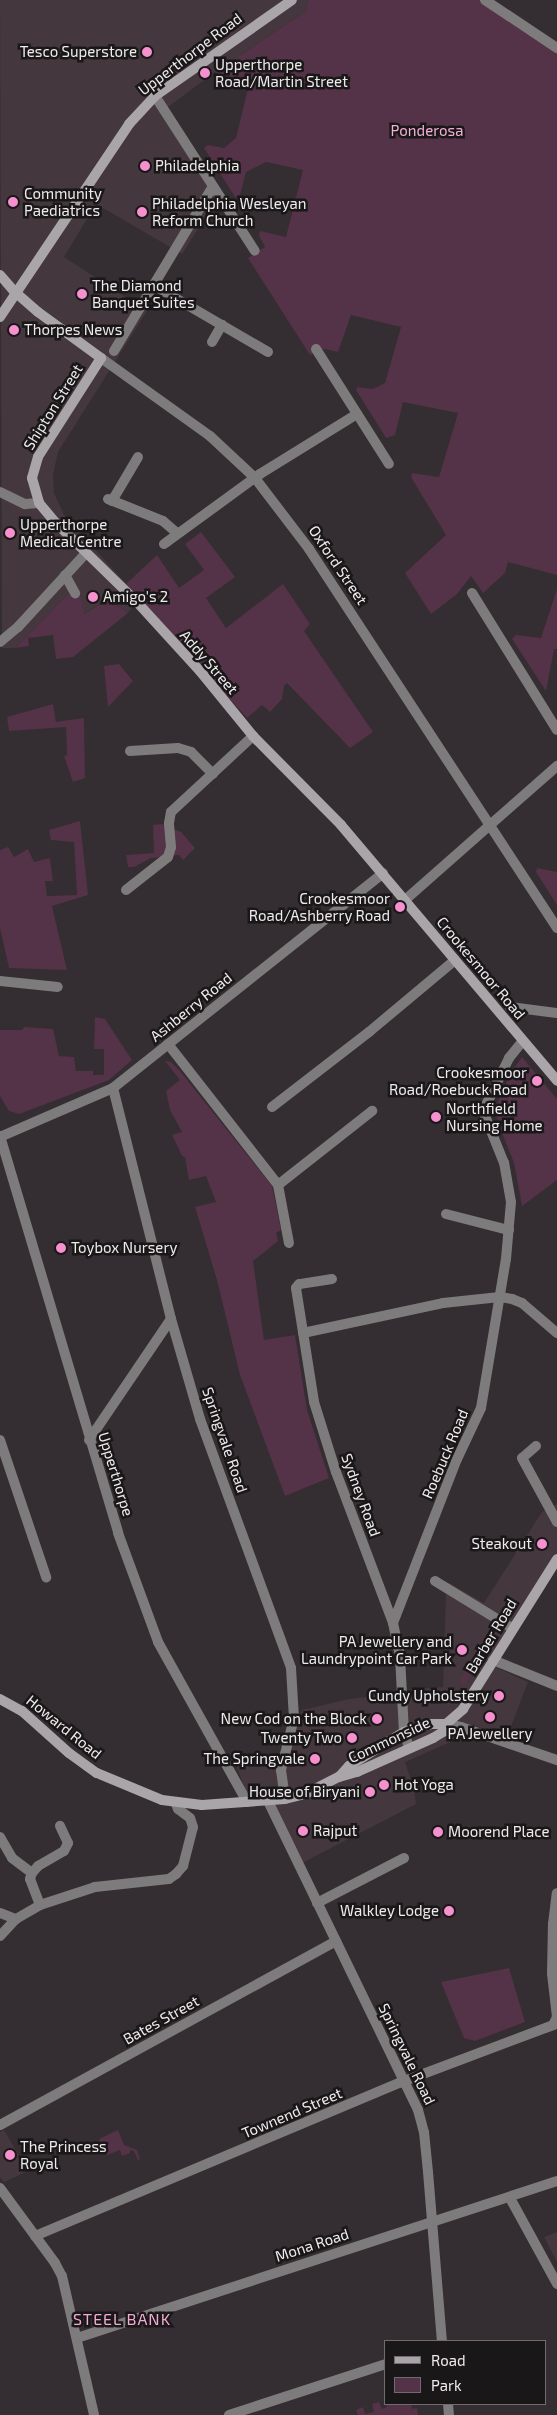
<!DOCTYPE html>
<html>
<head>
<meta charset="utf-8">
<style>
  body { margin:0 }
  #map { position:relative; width:557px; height:2415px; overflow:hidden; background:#342d31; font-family:"Exo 2",sans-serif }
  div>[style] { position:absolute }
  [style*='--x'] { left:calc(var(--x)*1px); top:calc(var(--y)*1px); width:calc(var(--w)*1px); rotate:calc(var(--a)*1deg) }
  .built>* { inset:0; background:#44373e }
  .green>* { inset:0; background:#543247 }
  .street>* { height:10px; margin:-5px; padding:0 5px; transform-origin:5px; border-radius:5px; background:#7e7b7c }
  .secondary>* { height:10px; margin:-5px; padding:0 5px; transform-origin:5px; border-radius:5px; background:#aaa5a8 }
  .dots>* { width:14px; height:14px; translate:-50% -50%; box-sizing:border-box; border:2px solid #1a1718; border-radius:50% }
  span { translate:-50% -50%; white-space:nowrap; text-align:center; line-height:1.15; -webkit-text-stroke:5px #1a1718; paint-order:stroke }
  .poi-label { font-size:15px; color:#efebed }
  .right { translate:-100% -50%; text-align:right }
  .left { translate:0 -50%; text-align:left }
  .street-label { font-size:15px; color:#efebed }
  .park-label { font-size:15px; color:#f5b0d8 }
  .neighbourhood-label { font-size:16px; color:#f2aad4; letter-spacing:1px }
  .legend { position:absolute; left:384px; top:2340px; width:162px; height:65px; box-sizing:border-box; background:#1a1718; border:1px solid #6f6c6d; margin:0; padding:6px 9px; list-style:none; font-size:15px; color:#efebed }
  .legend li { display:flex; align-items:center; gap:10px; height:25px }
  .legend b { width:25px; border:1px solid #6f6c6d }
</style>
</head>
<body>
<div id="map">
  <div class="built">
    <i style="clip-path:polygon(0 0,308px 0,306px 11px,215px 72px,160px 113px,207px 185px,216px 211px,205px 218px,182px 254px,96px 204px,64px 257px,147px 311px,58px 452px,53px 475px,54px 493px,64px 515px,139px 598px,128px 613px,108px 599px,83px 614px,67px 595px,15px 648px,2px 648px)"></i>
    <i style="clip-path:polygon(557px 1504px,557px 1554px,486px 1663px,528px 1682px,507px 1737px,473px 1725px,462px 1737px,405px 1762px,414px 1789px,416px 1804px,302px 1863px,275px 1805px,251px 1806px,235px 1762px,275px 1761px,302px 1710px,349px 1699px,408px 1692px,412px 1689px,443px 1687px,446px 1591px,449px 1583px,484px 1603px,542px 1512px)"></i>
    <i style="clip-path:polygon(4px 2130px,28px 2171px,4px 2182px,0 2177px,0 2132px)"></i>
    <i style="clip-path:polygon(557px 2232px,557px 2262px,544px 2237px)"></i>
  </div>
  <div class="green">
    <i style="clip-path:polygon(308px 0,485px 0,557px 48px,557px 575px,508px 562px,505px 573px,483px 593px,471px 576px,457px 594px,431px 614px,405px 573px,446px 535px,411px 477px,412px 473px,439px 477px,458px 413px,403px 402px,395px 435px,386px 438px,356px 390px,357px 387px,373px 389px,385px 383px,401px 327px,351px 315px,338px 352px,325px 349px,310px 355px,248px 258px,265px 247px,259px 236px,260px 231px,286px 237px,303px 170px,266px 162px,246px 172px,240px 195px,235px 197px,204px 148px,208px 145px,224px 148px,236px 138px,249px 84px,215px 72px,306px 11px)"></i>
    <i style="clip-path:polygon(201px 532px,235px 577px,206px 598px,226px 628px,283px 584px,310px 624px,304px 631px,373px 732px,350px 748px,287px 683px,284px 686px,282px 699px,270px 712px,262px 705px,247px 718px,126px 584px,157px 555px,179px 588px,204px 570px,185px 544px)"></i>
    <i style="clip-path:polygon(557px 589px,557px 649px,554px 649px,546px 691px,512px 639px,516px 635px,541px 638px)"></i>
    <i style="clip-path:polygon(67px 595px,80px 595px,84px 614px,108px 599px,128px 613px,73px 657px,56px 659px,53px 635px,28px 638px,29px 646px,15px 648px)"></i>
    <i style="clip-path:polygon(119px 664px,133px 681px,108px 707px,104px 666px)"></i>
    <i style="clip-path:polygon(53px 704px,56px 722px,84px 718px,85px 778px,73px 782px,64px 756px,67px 755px,66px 727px,9px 731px,7px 717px)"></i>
    <i style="clip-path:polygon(80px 821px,88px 895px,52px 906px,67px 970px,9px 968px,0 928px,0 850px,8px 847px,14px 857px,28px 849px,34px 862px,50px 858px,53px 881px,45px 881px,47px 896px,77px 895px,74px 842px,51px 840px,49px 830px)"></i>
    <i style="clip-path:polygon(162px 824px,181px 832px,195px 848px,183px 860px,179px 855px,151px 858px,134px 867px,128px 867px,126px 855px,154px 853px,153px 825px)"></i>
    <i style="clip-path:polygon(537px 868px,557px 872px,557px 905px,536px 872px)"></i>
    <i style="clip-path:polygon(95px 1017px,105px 1019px,132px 1060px,109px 1080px,19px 1114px,9px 1111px,0 1096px,0 1030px,22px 1030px,24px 1027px,53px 1029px,59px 1056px,74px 1057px,76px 1071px,93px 1071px,93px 1075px,104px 1075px,104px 1049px,94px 1049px)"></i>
    <i style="clip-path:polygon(522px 1057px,557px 1099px,557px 1180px,522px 1206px,514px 1163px,500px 1128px,495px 1109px,511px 1072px)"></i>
    <i style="clip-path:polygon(165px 1061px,171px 1062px,180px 1071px,272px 1186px,281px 1230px,276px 1233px,278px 1241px,253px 1261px,264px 1340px,295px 1335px,307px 1410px,329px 1478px,285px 1496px,240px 1375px,217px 1280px,195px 1207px,216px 1202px,206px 1176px,189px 1180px,185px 1157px,182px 1156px,172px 1135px,182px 1132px,170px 1110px,166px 1091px,180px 1080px)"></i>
    <i style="clip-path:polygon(495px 1625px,499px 1629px,464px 1686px,460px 1680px)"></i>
    <i style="clip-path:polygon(509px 1968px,525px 2022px,475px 2041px,464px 2038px,441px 1982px)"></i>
    <i style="clip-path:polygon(118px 2130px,124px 2145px,137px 2150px,140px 2159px,138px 2160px,134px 2151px,130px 2150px,130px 2153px,122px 2156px,120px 2150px,107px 2155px,99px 2139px)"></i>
    <i style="clip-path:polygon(379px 2402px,382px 2409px,387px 2407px,386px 2404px,411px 2404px,412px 2409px,417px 2408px,418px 2415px,358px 2415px,356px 2410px,363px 2407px,365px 2414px,374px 2412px,372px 2404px)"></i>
  </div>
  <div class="street">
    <i style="--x:485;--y:0;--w:87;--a:33.7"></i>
    <i style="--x:155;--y:96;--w:184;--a:57.2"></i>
    <i style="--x:153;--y:285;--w:133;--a:30.2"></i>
    <i style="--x:212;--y:342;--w:20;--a:-60"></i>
    <i style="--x:316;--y:349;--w:136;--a:57.6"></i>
    <i style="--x:114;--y:351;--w:192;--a:-59"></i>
    <i style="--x:101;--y:358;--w:134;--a:35.6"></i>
    <i style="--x:210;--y:436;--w:62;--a:43"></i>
    <i style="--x:255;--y:478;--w:89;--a:52.7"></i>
    <i style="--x:309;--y:549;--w:453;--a:56.8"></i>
    <i style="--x:0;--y:492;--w:28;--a:26"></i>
    <i style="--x:25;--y:504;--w:14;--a:-4"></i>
    <i style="--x:108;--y:499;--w:59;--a:21.8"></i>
    <i style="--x:163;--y:521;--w:18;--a:41"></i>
    <i style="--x:112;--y:501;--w:51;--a:-59.4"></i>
    <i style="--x:164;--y:544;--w:119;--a:-36.1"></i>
    <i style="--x:260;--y:474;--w:114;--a:-31.7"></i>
    <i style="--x:65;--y:575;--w:21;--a:61"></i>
    <i style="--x:472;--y:593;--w:161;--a:58.2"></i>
    <i style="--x:0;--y:642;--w:23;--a:-40"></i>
    <i style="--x:18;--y:627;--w:100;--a:-47.4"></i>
    <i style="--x:130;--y:751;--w:48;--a:-3.6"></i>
    <i style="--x:178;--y:748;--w:14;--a:17"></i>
    <i style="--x:191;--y:752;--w:31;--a:45"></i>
    <i style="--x:126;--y:890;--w:53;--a:-38.2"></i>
    <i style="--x:168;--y:857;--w:10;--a:-73"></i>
    <i style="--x:171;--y:847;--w:24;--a:-95"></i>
    <i style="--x:169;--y:823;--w:11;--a:-80"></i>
    <i style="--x:171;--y:812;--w:112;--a:-42.8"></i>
    <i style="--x:405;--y:900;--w:203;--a:-41.4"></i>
    <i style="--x:0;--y:981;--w:58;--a:5.9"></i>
    <i style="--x:510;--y:1007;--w:47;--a:7.3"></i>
    <i style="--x:168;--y:1044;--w:179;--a:52"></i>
    <i style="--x:278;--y:1185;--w:59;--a:79.3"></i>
    <i style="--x:113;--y:1088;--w:238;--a:75.9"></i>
    <i style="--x:171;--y:1319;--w:104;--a:73.8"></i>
    <i style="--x:200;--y:1419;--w:265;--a:69.9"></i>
    <i style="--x:291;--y:1668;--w:50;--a:86.6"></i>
    <i style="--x:294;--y:1718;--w:54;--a:104"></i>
    <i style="--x:281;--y:1770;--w:29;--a:82"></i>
    <i style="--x:272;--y:1107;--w:123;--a:-37.7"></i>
    <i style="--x:369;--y:1032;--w:112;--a:-39.9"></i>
    <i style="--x:0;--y:1136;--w:414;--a:73.4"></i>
    <i style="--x:118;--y:1533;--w:116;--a:69.8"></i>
    <i style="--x:158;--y:1642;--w:183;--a:60.9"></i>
    <i style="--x:0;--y:1137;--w:123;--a:-23.4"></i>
    <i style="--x:113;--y:1088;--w:345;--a:-38.5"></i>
    <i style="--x:278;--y:1185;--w:120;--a:-38.2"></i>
    <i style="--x:446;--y:1214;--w:65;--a:14.3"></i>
    <i style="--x:332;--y:1279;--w:33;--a:171"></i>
    <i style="--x:299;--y:1284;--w:5;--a:127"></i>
    <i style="--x:296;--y:1288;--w:115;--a:81"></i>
    <i style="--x:314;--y:1402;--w:73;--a:72.6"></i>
    <i style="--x:336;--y:1472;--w:161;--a:69.3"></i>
    <i style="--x:393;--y:1623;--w:34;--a:78"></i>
    <i style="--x:400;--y:1656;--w:76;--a:87"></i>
    <i style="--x:404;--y:1732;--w:16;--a:72"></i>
    <i style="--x:303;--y:1333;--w:143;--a:-12.1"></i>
    <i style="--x:443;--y:1303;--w:57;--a:-6"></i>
    <i style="--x:500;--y:1297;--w:12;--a:9"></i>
    <i style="--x:512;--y:1299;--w:11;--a:22"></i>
    <i style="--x:522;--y:1303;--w:46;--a:40.6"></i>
    <i style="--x:0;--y:1440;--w:145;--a:71.4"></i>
    <i style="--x:89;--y:1440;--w:146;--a:-55.9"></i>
    <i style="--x:536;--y:1446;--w:18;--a:139"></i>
    <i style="--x:522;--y:1458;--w:73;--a:61.3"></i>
    <i style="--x:435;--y:1581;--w:90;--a:31.4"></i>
    <i style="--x:393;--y:1623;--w:176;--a:-68.7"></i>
    <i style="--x:457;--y:1459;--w:56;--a:-64.8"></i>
    <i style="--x:481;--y:1408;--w:151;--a:-80.5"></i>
    <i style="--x:506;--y:1259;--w:57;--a:-85"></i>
    <i style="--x:511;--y:1202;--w:40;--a:-100"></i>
    <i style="--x:504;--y:1163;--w:51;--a:-112"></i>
    <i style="--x:485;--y:1116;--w:13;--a:-81"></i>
    <i style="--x:487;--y:1103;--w:50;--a:-63.9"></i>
    <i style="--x:509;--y:1058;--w:22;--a:-51"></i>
    <i style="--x:493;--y:1660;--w:69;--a:22.1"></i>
    <i style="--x:446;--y:1724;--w:15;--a:11"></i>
    <i style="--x:461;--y:1727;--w:102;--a:19"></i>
    <i style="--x:268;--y:1801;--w:343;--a:64.1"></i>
    <i style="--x:418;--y:2110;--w:23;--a:75"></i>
    <i style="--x:424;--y:2132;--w:40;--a:84.3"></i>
    <i style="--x:428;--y:2172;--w:170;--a:85.3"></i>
    <i style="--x:0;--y:1837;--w:24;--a:60"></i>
    <i style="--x:12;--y:1858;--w:25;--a:37"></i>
    <i style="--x:317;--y:1903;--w:98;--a:-27.3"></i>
    <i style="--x:40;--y:1905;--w:28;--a:-111"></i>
    <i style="--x:30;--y:1879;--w:6;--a:-72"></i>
    <i style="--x:32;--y:1873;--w:9;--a:-49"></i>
    <i style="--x:38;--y:1866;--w:30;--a:-30"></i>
    <i style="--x:64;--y:1851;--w:9;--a:-63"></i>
    <i style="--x:68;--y:1843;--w:19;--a:-115"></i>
    <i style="--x:0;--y:1913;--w:17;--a:21"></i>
    <i style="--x:0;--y:1936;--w:23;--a:-47"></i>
    <i style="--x:16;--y:1919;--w:28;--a:-30"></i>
    <i style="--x:40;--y:1905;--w:58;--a:-18.1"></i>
    <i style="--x:95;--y:1887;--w:74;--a:-6.2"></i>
    <i style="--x:169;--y:1879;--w:9;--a:-36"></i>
    <i style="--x:176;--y:1874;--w:11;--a:-49"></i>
    <i style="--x:183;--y:1866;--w:40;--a:-75.6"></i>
    <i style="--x:193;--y:1827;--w:9;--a:-108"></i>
    <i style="--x:190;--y:1818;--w:15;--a:-143"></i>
    <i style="--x:178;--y:1809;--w:5;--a:-112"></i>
    <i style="--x:0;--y:2125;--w:383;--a:-28.7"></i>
    <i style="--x:0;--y:2188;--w:93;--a:53.7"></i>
    <i style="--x:55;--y:2263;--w:15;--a:62"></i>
    <i style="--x:62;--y:2276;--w:143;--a:77"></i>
    <i style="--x:510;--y:2198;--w:98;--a:61.3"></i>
    <i style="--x:35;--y:2236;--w:395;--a:-22.8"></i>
    <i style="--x:399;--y:2083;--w:165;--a:-20.6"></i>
    <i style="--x:553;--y:2025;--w:9;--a:-63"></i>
    <i style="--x:557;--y:2017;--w:43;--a:-96.6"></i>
    <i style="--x:552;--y:1974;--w:50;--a:-88.9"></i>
    <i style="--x:553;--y:1924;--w:31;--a:-83"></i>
    <i style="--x:77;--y:2338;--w:505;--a:-18.11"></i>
    <i style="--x:448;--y:2404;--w:11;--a:85"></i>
    <i style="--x:229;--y:2415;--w:165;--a:-18"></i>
  </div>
  <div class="secondary">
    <i style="--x:0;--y:275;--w:23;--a:49"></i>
    <i style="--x:15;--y:292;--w:30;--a:41"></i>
    <i style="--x:38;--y:312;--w:78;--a:36.1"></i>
    <i style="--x:101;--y:358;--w:117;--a:122.5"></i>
    <i style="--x:38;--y:457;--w:22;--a:106"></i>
    <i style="--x:32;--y:478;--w:26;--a:74"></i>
    <i style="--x:39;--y:503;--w:26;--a:50"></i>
    <i style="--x:56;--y:523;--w:112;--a:44.3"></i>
    <i style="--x:136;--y:601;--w:95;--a:47.6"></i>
    <i style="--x:200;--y:671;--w:84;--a:50.8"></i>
    <i style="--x:253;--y:736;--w:125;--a:45.3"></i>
    <i style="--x:341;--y:825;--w:335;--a:49.8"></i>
    <i style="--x:0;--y:317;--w:232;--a:-56.2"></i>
    <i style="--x:129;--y:124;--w:38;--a:-47"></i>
    <i style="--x:155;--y:96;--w:167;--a:-35"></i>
    <i style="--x:0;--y:1699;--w:25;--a:29"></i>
    <i style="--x:22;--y:1711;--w:63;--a:41.8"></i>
    <i style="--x:69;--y:1753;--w:34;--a:36"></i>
    <i style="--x:97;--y:1773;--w:70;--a:22.6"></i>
    <i style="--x:162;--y:1800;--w:40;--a:7.1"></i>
    <i style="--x:202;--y:1805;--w:83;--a:-4.1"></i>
    <i style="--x:285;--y:1799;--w:21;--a:-14"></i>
    <i style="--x:305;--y:1794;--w:38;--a:-27"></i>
    <i style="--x:339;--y:1777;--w:15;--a:-48"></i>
    <i style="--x:349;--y:1766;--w:65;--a:-31.7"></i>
    <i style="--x:404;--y:1732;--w:29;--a:-16"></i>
    <i style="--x:432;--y:1724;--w:14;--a:0"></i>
    <i style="--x:446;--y:1724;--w:23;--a:-41"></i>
    <i style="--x:463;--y:1709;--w:177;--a:-57.9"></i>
    <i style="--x:339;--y:1777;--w:19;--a:-16"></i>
    <i style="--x:357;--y:1772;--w:83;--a:-24.1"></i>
    <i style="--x:433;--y:1738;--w:12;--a:-31"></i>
    <i style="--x:443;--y:1732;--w:9;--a:-69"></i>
  </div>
  <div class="dots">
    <i style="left:147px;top:52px;background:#f690cf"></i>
    <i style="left:205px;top:73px;background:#f690cf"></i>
    <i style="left:145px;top:166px;background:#f690cf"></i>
    <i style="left:13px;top:202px;background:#f690cf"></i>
    <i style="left:142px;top:212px;background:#f690cf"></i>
    <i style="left:82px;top:294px;background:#f690cf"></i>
    <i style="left:14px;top:330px;background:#f690cf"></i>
    <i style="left:10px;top:533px;background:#f690cf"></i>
    <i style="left:93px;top:597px;background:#f690cf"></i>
    <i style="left:400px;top:907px;background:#f690cf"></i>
    <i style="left:537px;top:1081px;background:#f690cf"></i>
    <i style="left:436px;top:1117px;background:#f690cf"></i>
    <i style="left:61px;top:1248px;background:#f690cf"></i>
    <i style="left:542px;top:1544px;background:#f690cf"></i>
    <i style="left:462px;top:1650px;background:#f690cf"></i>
    <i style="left:499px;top:1696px;background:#f690cf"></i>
    <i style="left:490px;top:1717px;background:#f690cf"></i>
    <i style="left:377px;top:1719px;background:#f690cf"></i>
    <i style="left:352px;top:1738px;background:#f690cf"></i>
    <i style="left:315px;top:1759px;background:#f690cf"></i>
    <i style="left:384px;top:1785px;background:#f690cf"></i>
    <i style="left:370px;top:1792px;background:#f690cf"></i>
    <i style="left:303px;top:1831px;background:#f690cf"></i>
    <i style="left:438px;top:1832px;background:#f690cf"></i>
    <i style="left:449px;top:1911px;background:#f690cf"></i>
    <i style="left:10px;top:2155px;background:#f690cf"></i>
  </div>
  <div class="poi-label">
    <span class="right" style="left:137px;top:52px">Tesco Superstore</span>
    <span class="left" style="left:215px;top:73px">Upperthorpe<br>Road/Martin Street</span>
    <span class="left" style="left:155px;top:166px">Philadelphia</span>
    <span class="left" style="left:24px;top:202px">Community<br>Paediatrics</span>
    <span class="left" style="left:152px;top:212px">Philadelphia Wesleyan<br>Reform Church</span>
    <span class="left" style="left:92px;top:294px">The Diamond<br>Banquet Suites</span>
    <span class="left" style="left:24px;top:330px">Thorpes News</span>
    <span class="left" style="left:20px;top:533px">Upperthorpe<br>Medical Centre</span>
    <span class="left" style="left:103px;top:597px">Amigo's 2</span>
    <span class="right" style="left:390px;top:907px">Crookesmoor<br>Road/Ashberry Road</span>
    <span class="right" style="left:527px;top:1081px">Crookesmoor<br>Road/Roebuck Road</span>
    <span class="left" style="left:446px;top:1117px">Northfield<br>Nursing Home</span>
    <span class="left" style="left:71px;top:1248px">Toybox Nursery</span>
    <span class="right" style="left:532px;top:1544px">Steakout</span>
    <span class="right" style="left:452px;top:1650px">PA Jewellery and<br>Laundrypoint Car Park</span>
    <span class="right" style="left:489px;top:1696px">Cundy Upholstery</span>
    <span class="right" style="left:367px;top:1719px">New Cod on the Block</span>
    <span style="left:490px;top:1734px">PA Jewellery</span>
    <span class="right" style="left:342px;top:1738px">Twenty Two</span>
    <span class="right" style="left:305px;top:1759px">The Springvale</span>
    <span class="left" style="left:394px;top:1785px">Hot Yoga</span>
    <span class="right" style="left:360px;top:1792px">House of Biryani</span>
    <span class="left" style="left:313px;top:1831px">Rajput</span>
    <span class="left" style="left:448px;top:1832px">Moorend Place</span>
    <span class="right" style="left:439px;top:1911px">Walkley Lodge</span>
    <span class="left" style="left:20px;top:2155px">The Princess<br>Royal</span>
  </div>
  <div class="street-label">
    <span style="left:190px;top:54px;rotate:-37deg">Upperthorpe Road</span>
    <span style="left:53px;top:407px;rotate:-58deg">Shipton Street</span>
    <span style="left:338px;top:565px;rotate:56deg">Oxford Street</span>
    <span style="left:209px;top:662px;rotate:49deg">Addy Street</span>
    <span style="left:481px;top:968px;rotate:50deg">Crookesmoor Road</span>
    <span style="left:191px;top:1007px;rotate:-39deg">Ashberry Road</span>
    <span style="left:225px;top:1440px;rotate:71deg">Springvale Road</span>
    <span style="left:445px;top:1454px;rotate:-67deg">Roebuck Road</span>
    <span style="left:116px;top:1474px;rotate:73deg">Upperthorpe</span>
    <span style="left:361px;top:1495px;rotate:70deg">Sydney Road</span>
    <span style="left:491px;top:1636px;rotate:-59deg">Barber Road</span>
    <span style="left:64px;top:1727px;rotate:39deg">Howard Road</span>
    <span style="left:389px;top:1740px;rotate:-25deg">Commonside</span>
    <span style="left:161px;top:2020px;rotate:-29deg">Bates Street</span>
    <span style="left:407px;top:2054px;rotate:64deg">Springvale Road</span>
    <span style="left:292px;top:2113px;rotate:-23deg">Townend Street</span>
    <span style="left:312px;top:2245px;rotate:-18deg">Mona Road</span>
  </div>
  <div class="park-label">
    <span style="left:427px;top:131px">Ponderosa</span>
  </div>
  <div class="neighbourhood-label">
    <span style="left:122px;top:2319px">STEEL BANK</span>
  </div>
  <ul class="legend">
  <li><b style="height:6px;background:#aaa5a8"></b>Road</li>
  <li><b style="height:14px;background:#543247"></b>Park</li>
  </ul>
</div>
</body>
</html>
